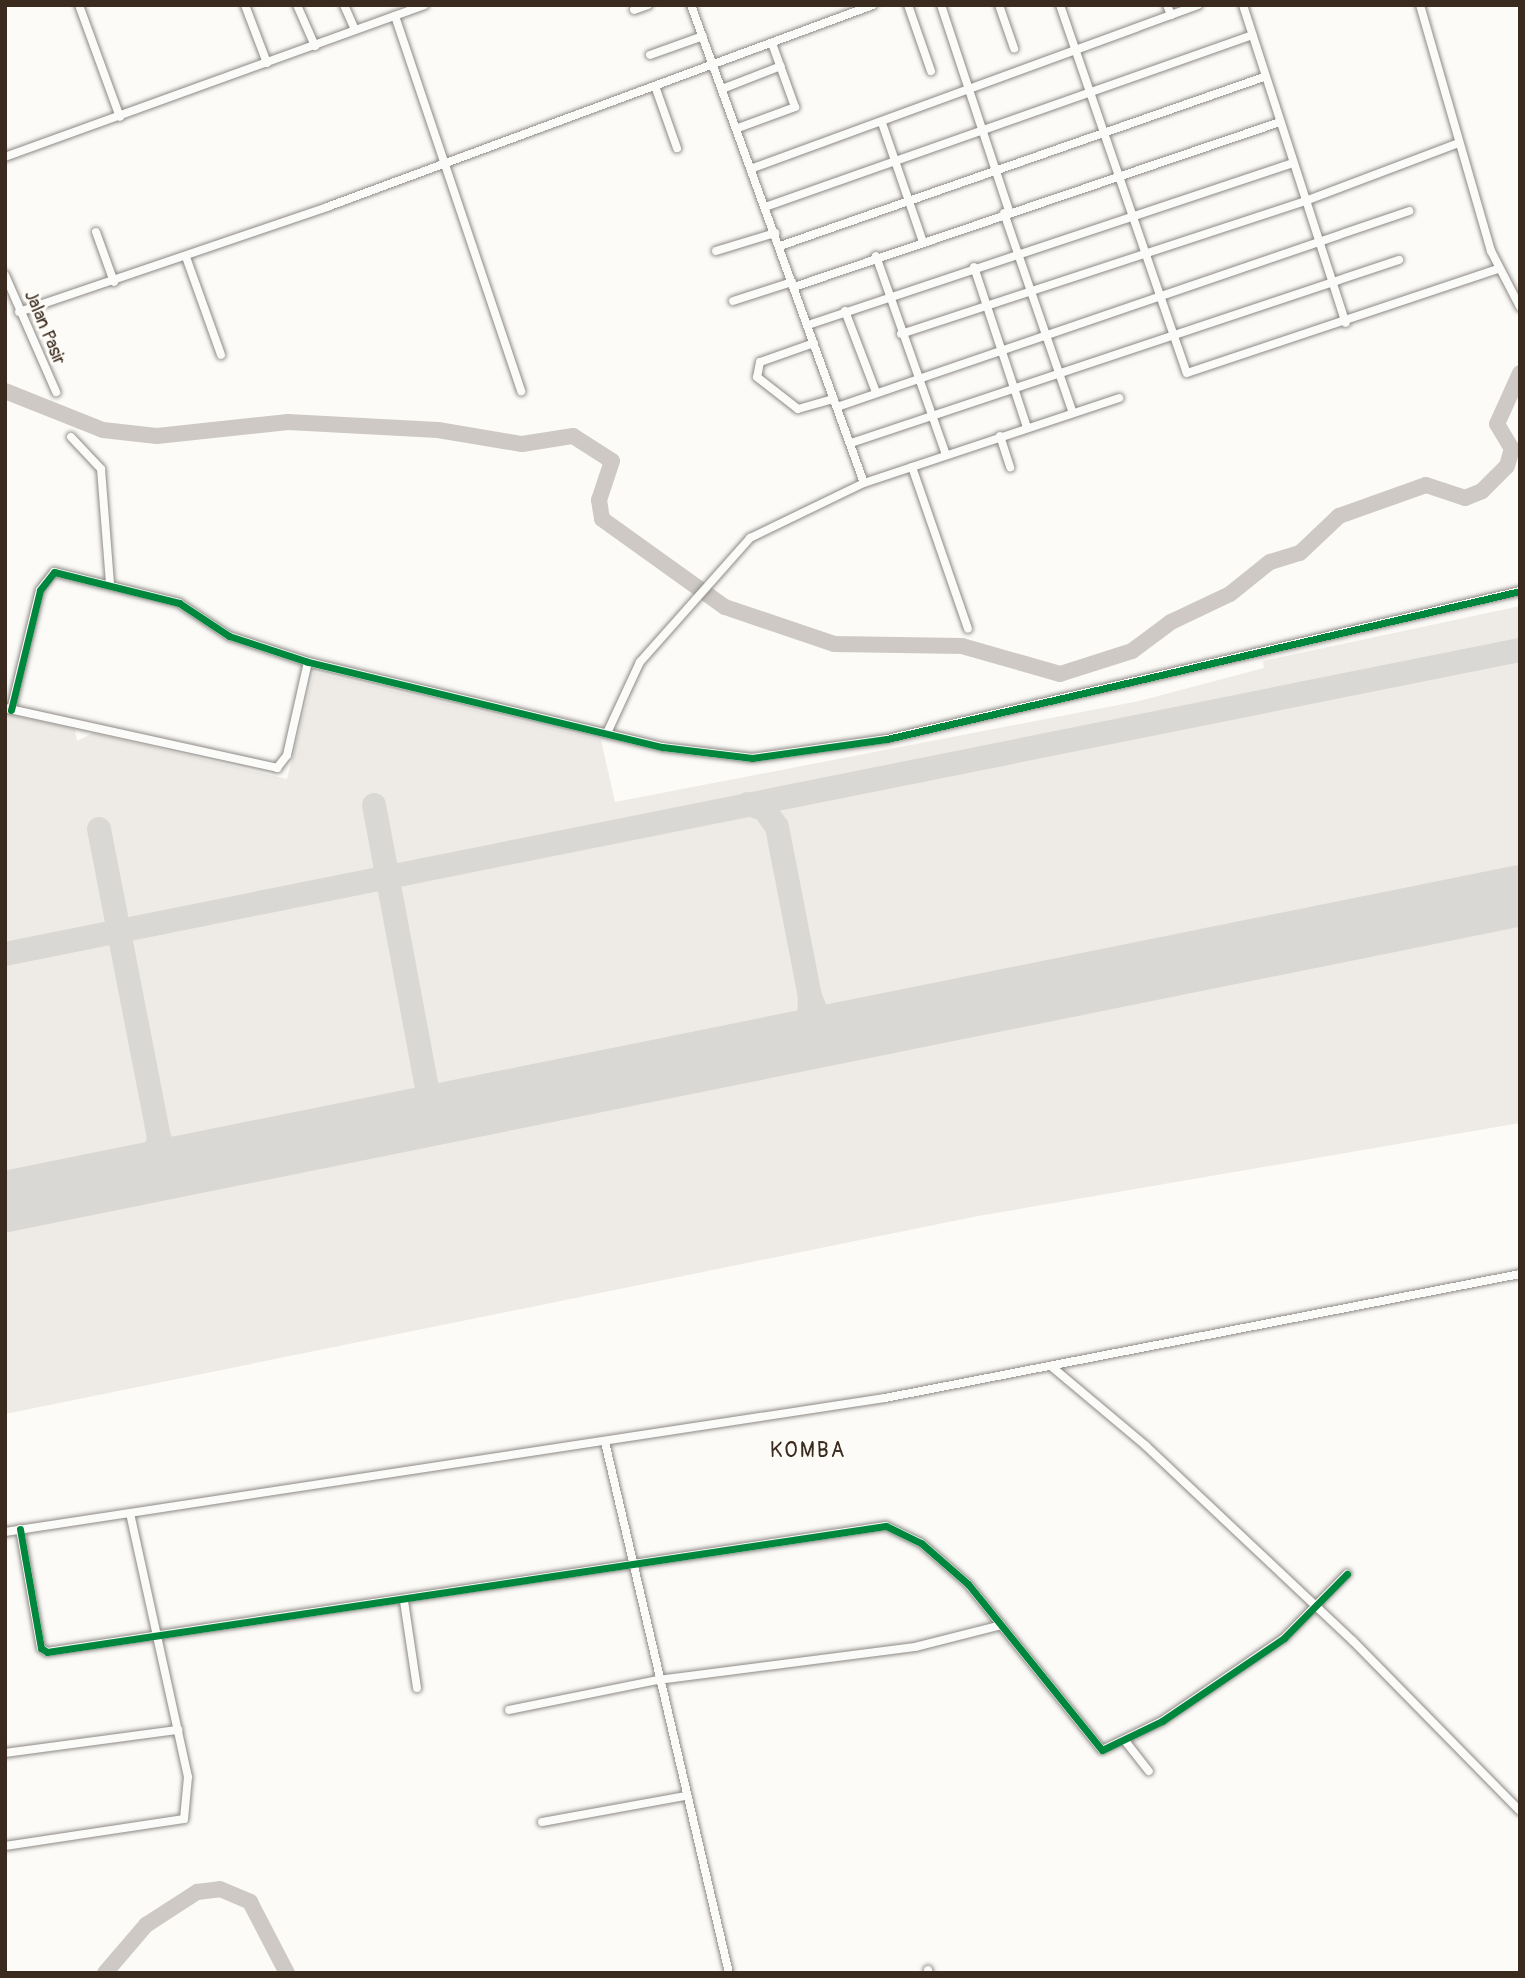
<!DOCTYPE html>
<html>
<head>
<meta charset="utf-8">
<style>
  body { margin:0 }
  #map { position:relative; width:1525px; height:1978px; overflow:hidden; background:#fcfbf8; font-family:Pangolin,sans-serif }
  div>[style] { position:absolute }
  [style*='--x'] { left:calc(var(--x)*1px); top:calc(var(--y)*1px); width:calc(var(--w)*1px); rotate:calc(var(--a)*1deg) }
  .built>* { inset:0; background:#eeebe7 }
  .river>* { height:16px; margin:-8px; padding:0 8px; transform-origin:8px; border-radius:8px; background:#cec9c4 }
  .taxiway>* { height:24px; margin:-12px; padding:0 12px; transform-origin:12px; border-radius:12px; background:#d9d8d4 }
  .runway>* { height:61px; margin:-30.5px; padding:0 30.5px; transform-origin:30.5px; border-radius:30.5px; background:#d9d8d4 }
  .roads { filter:drop-shadow(0 0 2px #8d8985) drop-shadow(0 0 2px #8d8985) }
  .minor>* { height:8px; margin:-4px; padding:0 4px; transform-origin:4px; border-radius:4px; background:#fbfbf9 }
  .cycleway>* { height:7px; margin:-3.5px; padding:0 3.5px; transform-origin:3.5px; border-radius:3.5px; background:#00873e }
  span { translate:-50% -50%; white-space:nowrap; text-align:center; line-height:1.15; -webkit-text-stroke:6px #fdfcf7; paint-order:stroke }
  .street-label { font-size:18px; color:#3b2a1e }
  .quarter-label { font-size:21px; color:#3b2a1e; letter-spacing:2px }
  .frame { position:absolute; inset:0; border:7px solid #3b2a1e; pointer-events:none }
</style>
</head>
<body>
<div id="map">
  <div class="built">
    <i style="clip-path:polygon(1520px 606px,1520px 1123px,978px 1216px,5px 1414px,5px 713px,75px 729px,77px 741px,93px 733px,287px 779px,314px 672px,601px 740px,615px 802px,1139px 701px,1264px 668px,1263px 661px)"></i>
  </div>
  <div class="river">
    <i style="--x:5;--y:391;--w:105;--a:21.7"></i>
    <i style="--x:103;--y:430;--w:54;--a:6.3"></i>
    <i style="--x:157;--y:436;--w:132;--a:-6.1"></i>
    <i style="--x:288;--y:422;--w:150;--a:3.1"></i>
    <i style="--x:438;--y:430;--w:85;--a:9.5"></i>
    <i style="--x:522;--y:444;--w:52;--a:-8.9"></i>
    <i style="--x:573;--y:436;--w:46;--a:32.7"></i>
    <i style="--x:612;--y:461;--w:41;--a:108.4"></i>
    <i style="--x:599;--y:500;--w:19;--a:81"></i>
    <i style="--x:602;--y:519;--w:151;--a:35.6"></i>
    <i style="--x:725;--y:607;--w:115;--a:18.7"></i>
    <i style="--x:834;--y:644;--w:128;--a:0.9"></i>
    <i style="--x:962;--y:646;--w:102;--a:15.9"></i>
    <i style="--x:1060;--y:674;--w:76;--a:-17.7"></i>
    <i style="--x:1132;--y:651;--w:49;--a:-36.6"></i>
    <i style="--x:1171;--y:622;--w:65;--a:-25.4"></i>
    <i style="--x:1230;--y:594;--w:51;--a:-38.7"></i>
    <i style="--x:1270;--y:562;--w:31;--a:-17"></i>
    <i style="--x:1300;--y:553;--w:54;--a:-43.5"></i>
    <i style="--x:1339;--y:516;--w:92;--a:-19.6"></i>
    <i style="--x:1426;--y:485;--w:41;--a:18.4"></i>
    <i style="--x:1465;--y:498;--w:18;--a:-22"></i>
    <i style="--x:1482;--y:491;--w:35;--a:-45"></i>
    <i style="--x:1507;--y:466;--w:18;--a:-74"></i>
    <i style="--x:1512;--y:449;--w:29;--a:-121"></i>
    <i style="--x:1497;--y:424;--w:56;--a:-65.7"></i>
    <i style="--x:105;--y:1973;--w:63;--a:-49.5"></i>
    <i style="--x:146;--y:1925;--w:61;--a:-32.9"></i>
    <i style="--x:197;--y:1892;--w:23;--a:-7"></i>
    <i style="--x:220;--y:1889;--w:33;--a:23"></i>
    <i style="--x:250;--y:1902;--w:80;--a:62.5"></i>
  </div>
  <div class="taxiway">
    <i style="--x:748;--y:804;--w:17;--a:17"></i>
    <i style="--x:764;--y:809;--w:22;--a:54"></i>
    <i style="--x:777;--y:827;--w:173;--a:79"></i>
    <i style="--x:374;--y:805;--w:315;--a:79.4"></i>
    <i style="--x:99;--y:829;--w:315;--a:79"></i>
    <i style="--x:159;--y:1138;--w:18;--a:61"></i>
    <i style="--x:168;--y:1154;--w:28;--a:18"></i>
    <i style="--x:5;--y:954;--w:1545;--a:-11.35"></i>
    <i style="--x:753;--y:1050;--w:49;--a:-19.2"></i>
    <i style="--x:799;--y:1034;--w:16;--a:-52"></i>
    <i style="--x:809;--y:1021;--w:24;--a:-88"></i>
    <i style="--x:810;--y:997;--w:28;--a:67"></i>
    <i style="--x:821;--y:1023;--w:40;--a:7.1"></i>
    <i style="--x:128;--y:1176;--w:27;--a:-28"></i>
    <i style="--x:152;--y:1163;--w:26;--a:-74"></i>
  </div>
  <div class="runway">
    <i style="--x:5;--y:1201;--w:1546;--a:-11.42"></i>
  </div>
  <div class="roads">
    <div class="minor">
      <i style="--x:79;--y:5;--w:119;--a:69.9"></i>
      <i style="--x:245;--y:5;--w:62;--a:69.2"></i>
      <i style="--x:297;--y:5;--w:45;--a:66.3"></i>
      <i style="--x:344;--y:5;--w:27;--a:66"></i>
      <i style="--x:691;--y:5;--w:508;--a:70.1"></i>
      <i style="--x:908;--y:5;--w:70;--a:70.8"></i>
      <i style="--x:941;--y:5;--w:217;--a:71.7"></i>
      <i style="--x:999;--y:5;--w:46;--a:70.8"></i>
      <i style="--x:1060;--y:5;--w:389;--a:71"></i>
      <i style="--x:1187;--y:373;--w:328;--a:-18.5"></i>
      <i style="--x:1167;--y:5;--w:11;--a:68"></i>
      <i style="--x:1243;--y:5;--w:334;--a:72.1"></i>
      <i style="--x:1420;--y:5;--w:256;--a:73.9"></i>
      <i style="--x:1491;--y:251;--w:63;--a:62.6"></i>
      <i style="--x:634;--y:10;--w:15;--a:-20"></i>
      <i style="--x:395;--y:16;--w:396;--a:71.4"></i>
      <i style="--x:650;--y:55;--w:56;--a:-19.7"></i>
      <i style="--x:655;--y:86;--w:66;--a:70.5"></i>
      <i style="--x:722;--y:89;--w:63;--a:-21.3"></i>
      <i style="--x:882;--y:123;--w:123;--a:71"></i>
      <i style="--x:738;--y:128;--w:61;--a:-20.2"></i>
      <i style="--x:795;--y:107;--w:68;--a:-109.8"></i>
      <i style="--x:5;--y:157;--w:446;--a:-19.9"></i>
      <i style="--x:753;--y:168;--w:474;--a:-20.1"></i>
      <i style="--x:765;--y:207;--w:517;--a:-19.42"></i>
      <i style="--x:1004;--y:213;--w:208;--a:71"></i>
      <i style="--x:96;--y:232;--w:53;--a:70.2"></i>
      <i style="--x:780;--y:246;--w:513;--a:-19.25"></i>
      <i style="--x:716;--y:251;--w:62;--a:-17"></i>
      <i style="--x:876;--y:256;--w:211;--a:70.6"></i>
      <i style="--x:186;--y:257;--w:104;--a:70.3"></i>
      <i style="--x:974;--y:267;--w:169;--a:71.7"></i>
      <i style="--x:5;--y:275;--w:128;--a:66.4"></i>
      <i style="--x:794;--y:287;--w:510;--a:-18.75"></i>
      <i style="--x:733;--y:301;--w:62;--a:-17.9"></i>
      <i style="--x:845;--y:311;--w:87;--a:69.1"></i>
      <i style="--x:19;--y:312;--w:325;--a:-18.8"></i>
      <i style="--x:327;--y:207;--w:582;--a:-20.3"></i>
      <i style="--x:808;--y:325;--w:511;--a:-18.47"></i>
      <i style="--x:901;--y:334;--w:425;--a:-18.2"></i>
      <i style="--x:1305;--y:201;--w:161;--a:-20.7"></i>
      <i style="--x:814;--y:343;--w:57;--a:160.6"></i>
      <i style="--x:760;--y:362;--w:15;--a:101"></i>
      <i style="--x:757;--y:377;--w:52;--a:38"></i>
      <i style="--x:798;--y:409;--w:37;--a:-16"></i>
      <i style="--x:837;--y:407;--w:605;--a:-18.91"></i>
      <i style="--x:1000;--y:436;--w:33;--a:72"></i>
      <i style="--x:71;--y:437;--w:44;--a:46.8"></i>
      <i style="--x:101;--y:469;--w:115;--a:85.5"></i>
      <i style="--x:851;--y:443;--w:578;--a:-18.47"></i>
      <i style="--x:912;--y:467;--w:171;--a:70.9"></i>
      <i style="--x:5;--y:708;--w:279;--a:12.4"></i>
      <i style="--x:277;--y:768;--w:16;--a:-52"></i>
      <i style="--x:287;--y:755;--w:95;--a:-77.3"></i>
      <i style="--x:11;--y:710;--w:123;--a:-76.4"></i>
      <i style="--x:40;--y:590;--w:23;--a:-52"></i>
      <i style="--x:54;--y:572;--w:129;--a:13.9"></i>
      <i style="--x:179;--y:603;--w:60;--a:33.4"></i>
      <i style="--x:229;--y:636;--w:83;--a:18.2"></i>
      <i style="--x:308;--y:662;--w:364;--a:13.5"></i>
      <i style="--x:662;--y:747;--w:91;--a:7"></i>
      <i style="--x:752;--y:758;--w:136;--a:-8"></i>
      <i style="--x:887;--y:739;--w:650;--a:-13.16"></i>
      <i style="--x:607;--y:733;--w:78;--a:-65.1"></i>
      <i style="--x:640;--y:662;--w:166;--a:-48.4"></i>
      <i style="--x:750;--y:538;--w:127;--a:-25.8"></i>
      <i style="--x:864;--y:483;--w:269;--a:-18.4"></i>
      <i style="--x:1052;--y:1367;--w:123;--a:40"></i>
      <i style="--x:1146;--y:1446;--w:284;--a:43.3"></i>
      <i style="--x:1353;--y:1641;--w:238;--a:45.5"></i>
      <i style="--x:605;--y:1442;--w:545;--a:76.86"></i>
      <i style="--x:20;--y:1529;--w:121;--a:80"></i>
      <i style="--x:41;--y:1648;--w:7;--a:34"></i>
      <i style="--x:47;--y:1652;--w:848;--a:-8.54"></i>
      <i style="--x:886;--y:1526;--w:39;--a:26"></i>
      <i style="--x:921;--y:1543;--w:62;--a:41.1"></i>
      <i style="--x:968;--y:1584;--w:213;--a:51.1"></i>
      <i style="--x:1102;--y:1750;--w:67;--a:-25.8"></i>
      <i style="--x:1162;--y:1721;--w:148;--a:-34.2"></i>
      <i style="--x:1284;--y:1638;--w:90;--a:-45.5"></i>
      <i style="--x:5;--y:1532;--w:890;--a:-8.66"></i>
      <i style="--x:885;--y:1398;--w:647;--a:-11.05"></i>
      <i style="--x:404;--y:1601;--w:88;--a:81.5"></i>
      <i style="--x:509;--y:1710;--w:152;--a:-11.4"></i>
      <i style="--x:658;--y:1680;--w:259;--a:-7.3"></i>
      <i style="--x:915;--y:1647;--w:89;--a:-14.3"></i>
      <i style="--x:1126;--y:1742;--w:37;--a:52"></i>
      <i style="--x:5;--y:1753;--w:175;--a:-7.6"></i>
      <i style="--x:542;--y:1822;--w:145;--a:-10.3"></i>
      <i style="--x:5;--y:1846;--w:181;--a:-8.6"></i>
      <i style="--x:184;--y:1819;--w:42;--a:-84.6"></i>
      <i style="--x:188;--y:1777;--w:269;--a:-102.4"></i>
      <i style="--x:928;--y:1970;--w:3;--a:72"></i>
    </div>
  </div>
  <div class="cycleway">
    <i style="--x:11;--y:710;--w:123;--a:-76.4"></i>
    <i style="--x:40;--y:590;--w:23;--a:-52"></i>
    <i style="--x:54;--y:572;--w:129;--a:13.9"></i>
    <i style="--x:179;--y:603;--w:60;--a:33.4"></i>
    <i style="--x:229;--y:636;--w:83;--a:18.2"></i>
    <i style="--x:308;--y:662;--w:364;--a:13.5"></i>
    <i style="--x:662;--y:747;--w:91;--a:7"></i>
    <i style="--x:752;--y:758;--w:136;--a:-8"></i>
    <i style="--x:887;--y:739;--w:650;--a:-13.16"></i>
    <i style="--x:20;--y:1529;--w:121;--a:80"></i>
    <i style="--x:41;--y:1648;--w:7;--a:34"></i>
    <i style="--x:47;--y:1652;--w:848;--a:-8.54"></i>
    <i style="--x:886;--y:1526;--w:39;--a:26"></i>
    <i style="--x:921;--y:1543;--w:62;--a:41.1"></i>
    <i style="--x:968;--y:1584;--w:213;--a:51.1"></i>
    <i style="--x:1102;--y:1750;--w:67;--a:-25.8"></i>
    <i style="--x:1162;--y:1721;--w:148;--a:-34.2"></i>
    <i style="--x:1284;--y:1638;--w:90;--a:-45.5"></i>
  </div>
  <div class="street-label">
    <span style="left:44px;top:328px;rotate:67deg">Jalan Pasir</span>
  </div>
  <div class="quarter-label">
    <span style="left:808px;top:1451px">KOMBA</span>
  </div>
  <div class="frame"></div>
</div>
</body>
</html>
